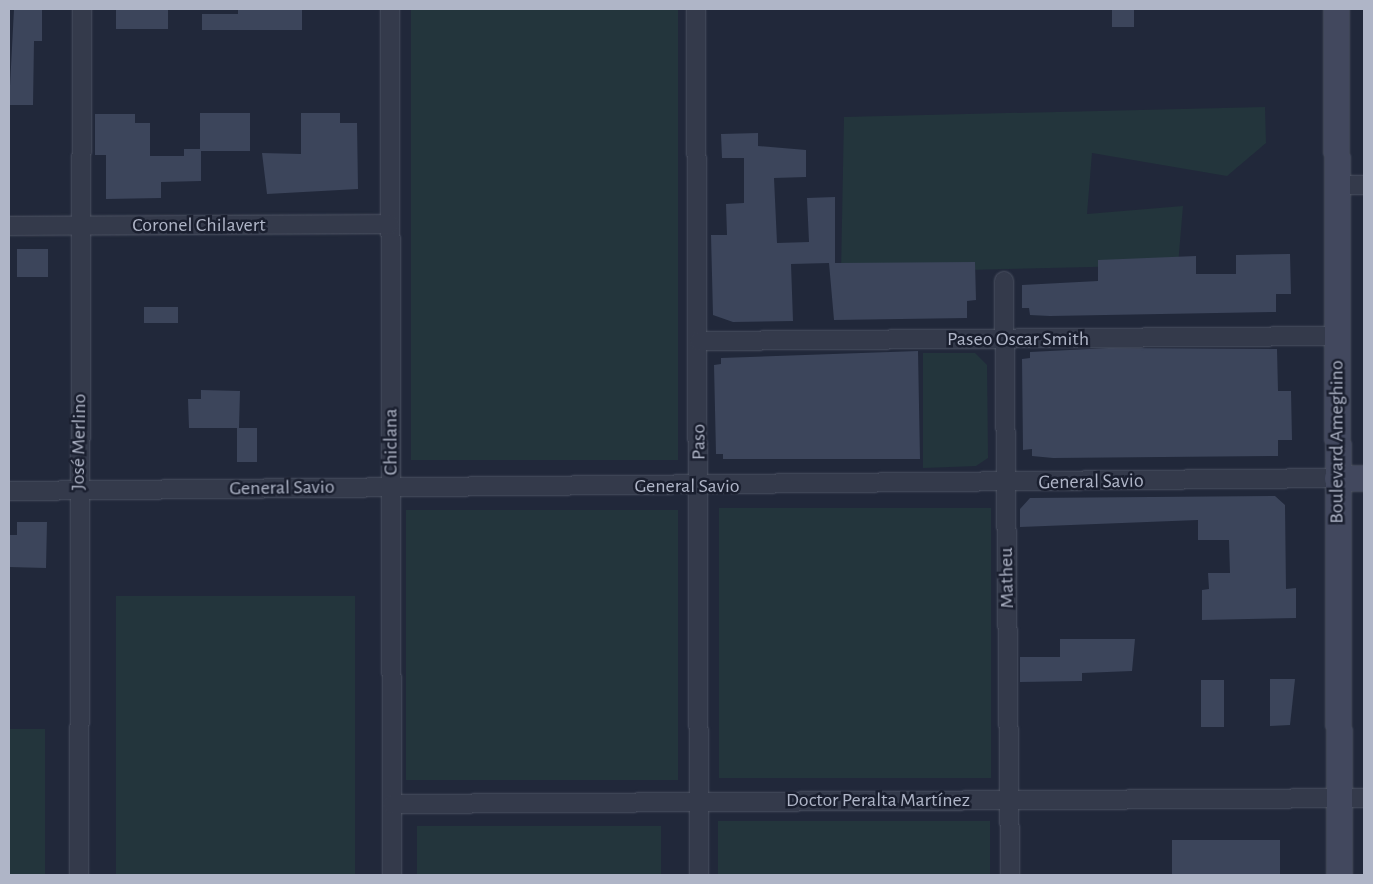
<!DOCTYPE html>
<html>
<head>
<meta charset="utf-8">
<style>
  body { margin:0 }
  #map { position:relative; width:1373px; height:884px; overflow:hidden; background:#21283a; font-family:"Alegreya Sans",sans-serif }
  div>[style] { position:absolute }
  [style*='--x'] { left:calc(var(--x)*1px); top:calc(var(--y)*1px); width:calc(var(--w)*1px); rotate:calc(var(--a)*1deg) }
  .green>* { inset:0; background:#23353c; transform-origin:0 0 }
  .building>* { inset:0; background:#3c455b; transform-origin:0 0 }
  .roads { filter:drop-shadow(0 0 1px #4f5565) drop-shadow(0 0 1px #4f5565) }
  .street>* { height:18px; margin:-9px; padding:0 9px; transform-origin:9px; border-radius:9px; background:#343a4b }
  .secondary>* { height:25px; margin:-12.5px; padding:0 12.5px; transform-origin:12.5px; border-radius:12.5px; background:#42485e }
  span { translate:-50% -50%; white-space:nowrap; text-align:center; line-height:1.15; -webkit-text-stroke:5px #1a1f2f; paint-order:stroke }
  .street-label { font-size:20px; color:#afb5c7 }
  .frame { position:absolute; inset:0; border:10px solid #afb5c7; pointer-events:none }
</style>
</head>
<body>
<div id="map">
  <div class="green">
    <i style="left:411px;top:9px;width:267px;height:451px"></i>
    <i style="clip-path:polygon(1265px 107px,1266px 143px,1227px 176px,1092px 153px,1087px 214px,1183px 206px,1178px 265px,841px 273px,844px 117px)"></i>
    <i style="clip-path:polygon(923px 353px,975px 353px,987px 365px,988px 458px,976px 466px,923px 468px)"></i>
    <i style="left:991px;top:508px;width:270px;height:272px;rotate:90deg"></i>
    <i style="left:678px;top:510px;width:270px;height:272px;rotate:90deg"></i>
    <i style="left:116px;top:596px;width:239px;height:279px"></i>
    <i style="left:9px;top:729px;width:36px;height:146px"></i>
    <i style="left:990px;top:821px;width:54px;height:272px;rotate:90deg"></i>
    <i style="left:417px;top:826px;width:244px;height:49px"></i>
  </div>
  <div class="building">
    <i style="clip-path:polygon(14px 9px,42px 9px,42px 41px,34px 41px,33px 105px,9px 105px)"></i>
    <i style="left:116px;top:9px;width:52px;height:20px"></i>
    <i style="clip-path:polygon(238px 9px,302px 9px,302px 30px,202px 30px,202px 14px,238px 14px)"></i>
    <i style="left:1112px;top:9px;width:22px;height:18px"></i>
    <i style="left:200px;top:113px;width:50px;height:38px"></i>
    <i style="clip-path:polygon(301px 113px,340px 113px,340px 123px,357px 123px,358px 189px,267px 194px,262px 153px,301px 154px)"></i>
    <i style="clip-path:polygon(95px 114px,135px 114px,135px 123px,150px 123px,150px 156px,184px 156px,184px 149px,201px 149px,201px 181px,161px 182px,161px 198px,106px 199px,106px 155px,95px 155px)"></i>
    <i style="clip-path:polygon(758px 133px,758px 146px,806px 150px,806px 177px,774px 178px,777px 243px,809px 242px,807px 198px,835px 197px,835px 263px,975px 262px,976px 300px,967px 301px,967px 318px,834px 320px,829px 263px,791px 264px,793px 321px,733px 322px,713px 315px,711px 235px,727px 235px,726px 204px,744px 203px,744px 158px,722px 158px,721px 134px)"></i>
    <i style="left:17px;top:249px;width:31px;height:28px"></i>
    <i style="clip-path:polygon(1290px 254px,1291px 294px,1276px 294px,1276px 312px,1050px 316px,1030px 315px,1029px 308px,1022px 308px,1022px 285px,1098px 281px,1098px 260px,1196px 256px,1196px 274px,1236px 274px,1236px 255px)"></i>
    <i style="left:178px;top:307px;width:16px;height:34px;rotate:90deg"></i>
    <i style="clip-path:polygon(1109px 348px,1277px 349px,1278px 391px,1291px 391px,1292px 440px,1278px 440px,1278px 456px,1053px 458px,1032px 456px,1032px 449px,1023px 450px,1022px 359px,1030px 358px,1030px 352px)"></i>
    <i style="clip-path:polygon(918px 351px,920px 459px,723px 459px,723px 454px,716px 454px,714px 365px,721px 364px,721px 358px)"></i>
    <i style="clip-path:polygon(201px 390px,240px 391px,239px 428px,189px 428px,188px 399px,201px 399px)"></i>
    <i style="left:237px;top:428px;width:20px;height:34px"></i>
    <i style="clip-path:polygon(1275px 496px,1285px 505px,1286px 589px,1296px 588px,1296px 618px,1202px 620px,1202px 590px,1209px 589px,1208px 573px,1230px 573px,1229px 540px,1198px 540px,1198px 520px,1020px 527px,1020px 509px,1030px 498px)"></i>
    <i style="clip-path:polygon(17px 522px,47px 522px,46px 568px,9px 567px,9px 535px,17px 535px)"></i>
    <i style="clip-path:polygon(1060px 639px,1135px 639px,1132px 671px,1082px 673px,1082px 681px,1020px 682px,1020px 657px,1060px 657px)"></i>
    <i style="clip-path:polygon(1270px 679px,1295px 679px,1290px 725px,1270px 726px)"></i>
    <i style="left:1201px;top:680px;width:23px;height:47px"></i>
    <i style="left:1280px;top:840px;width:35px;height:108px;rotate:90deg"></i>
  </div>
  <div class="roads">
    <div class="street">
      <i style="--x:390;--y:9;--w:866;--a:89.87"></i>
      <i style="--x:696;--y:9;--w:866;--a:89.8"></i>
      <i style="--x:1337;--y:185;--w:27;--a:0"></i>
      <i style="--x:9;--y:226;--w:381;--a:-0.3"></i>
      <i style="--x:1004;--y:281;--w:594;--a:89.42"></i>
      <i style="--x:699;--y:341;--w:637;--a:-0.45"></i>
      <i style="--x:9;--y:491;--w:1328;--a:-0.56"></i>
      <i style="--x:392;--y:804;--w:972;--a:-0.35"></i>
      <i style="--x:79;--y:875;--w:866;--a:-89.8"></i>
    </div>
    <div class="secondary">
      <i style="--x:1336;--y:9;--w:866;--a:89.8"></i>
      <i style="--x:1337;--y:478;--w:27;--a:0"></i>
    </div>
  </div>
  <div class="street-label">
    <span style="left:199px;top:225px">Coronel Chilavert</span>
    <span style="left:1018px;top:339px">Paseo Oscar Smith</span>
    <span style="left:79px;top:442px;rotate:-89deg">José Merlino</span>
    <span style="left:391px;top:442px;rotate:-90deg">Chiclana</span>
    <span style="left:699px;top:442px;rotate:-90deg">Paso</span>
    <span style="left:1337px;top:442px;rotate:-90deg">Boulevard Ameghino</span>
    <span style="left:1091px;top:482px;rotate:-1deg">General Savio</span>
    <span style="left:687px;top:486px">General Savio</span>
    <span style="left:282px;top:488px;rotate:-1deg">General Savio</span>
    <span style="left:1007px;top:578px;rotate:-91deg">Matheu</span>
    <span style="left:878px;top:800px">Doctor Peralta Martínez</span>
  </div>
  <div class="frame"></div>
</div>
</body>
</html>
